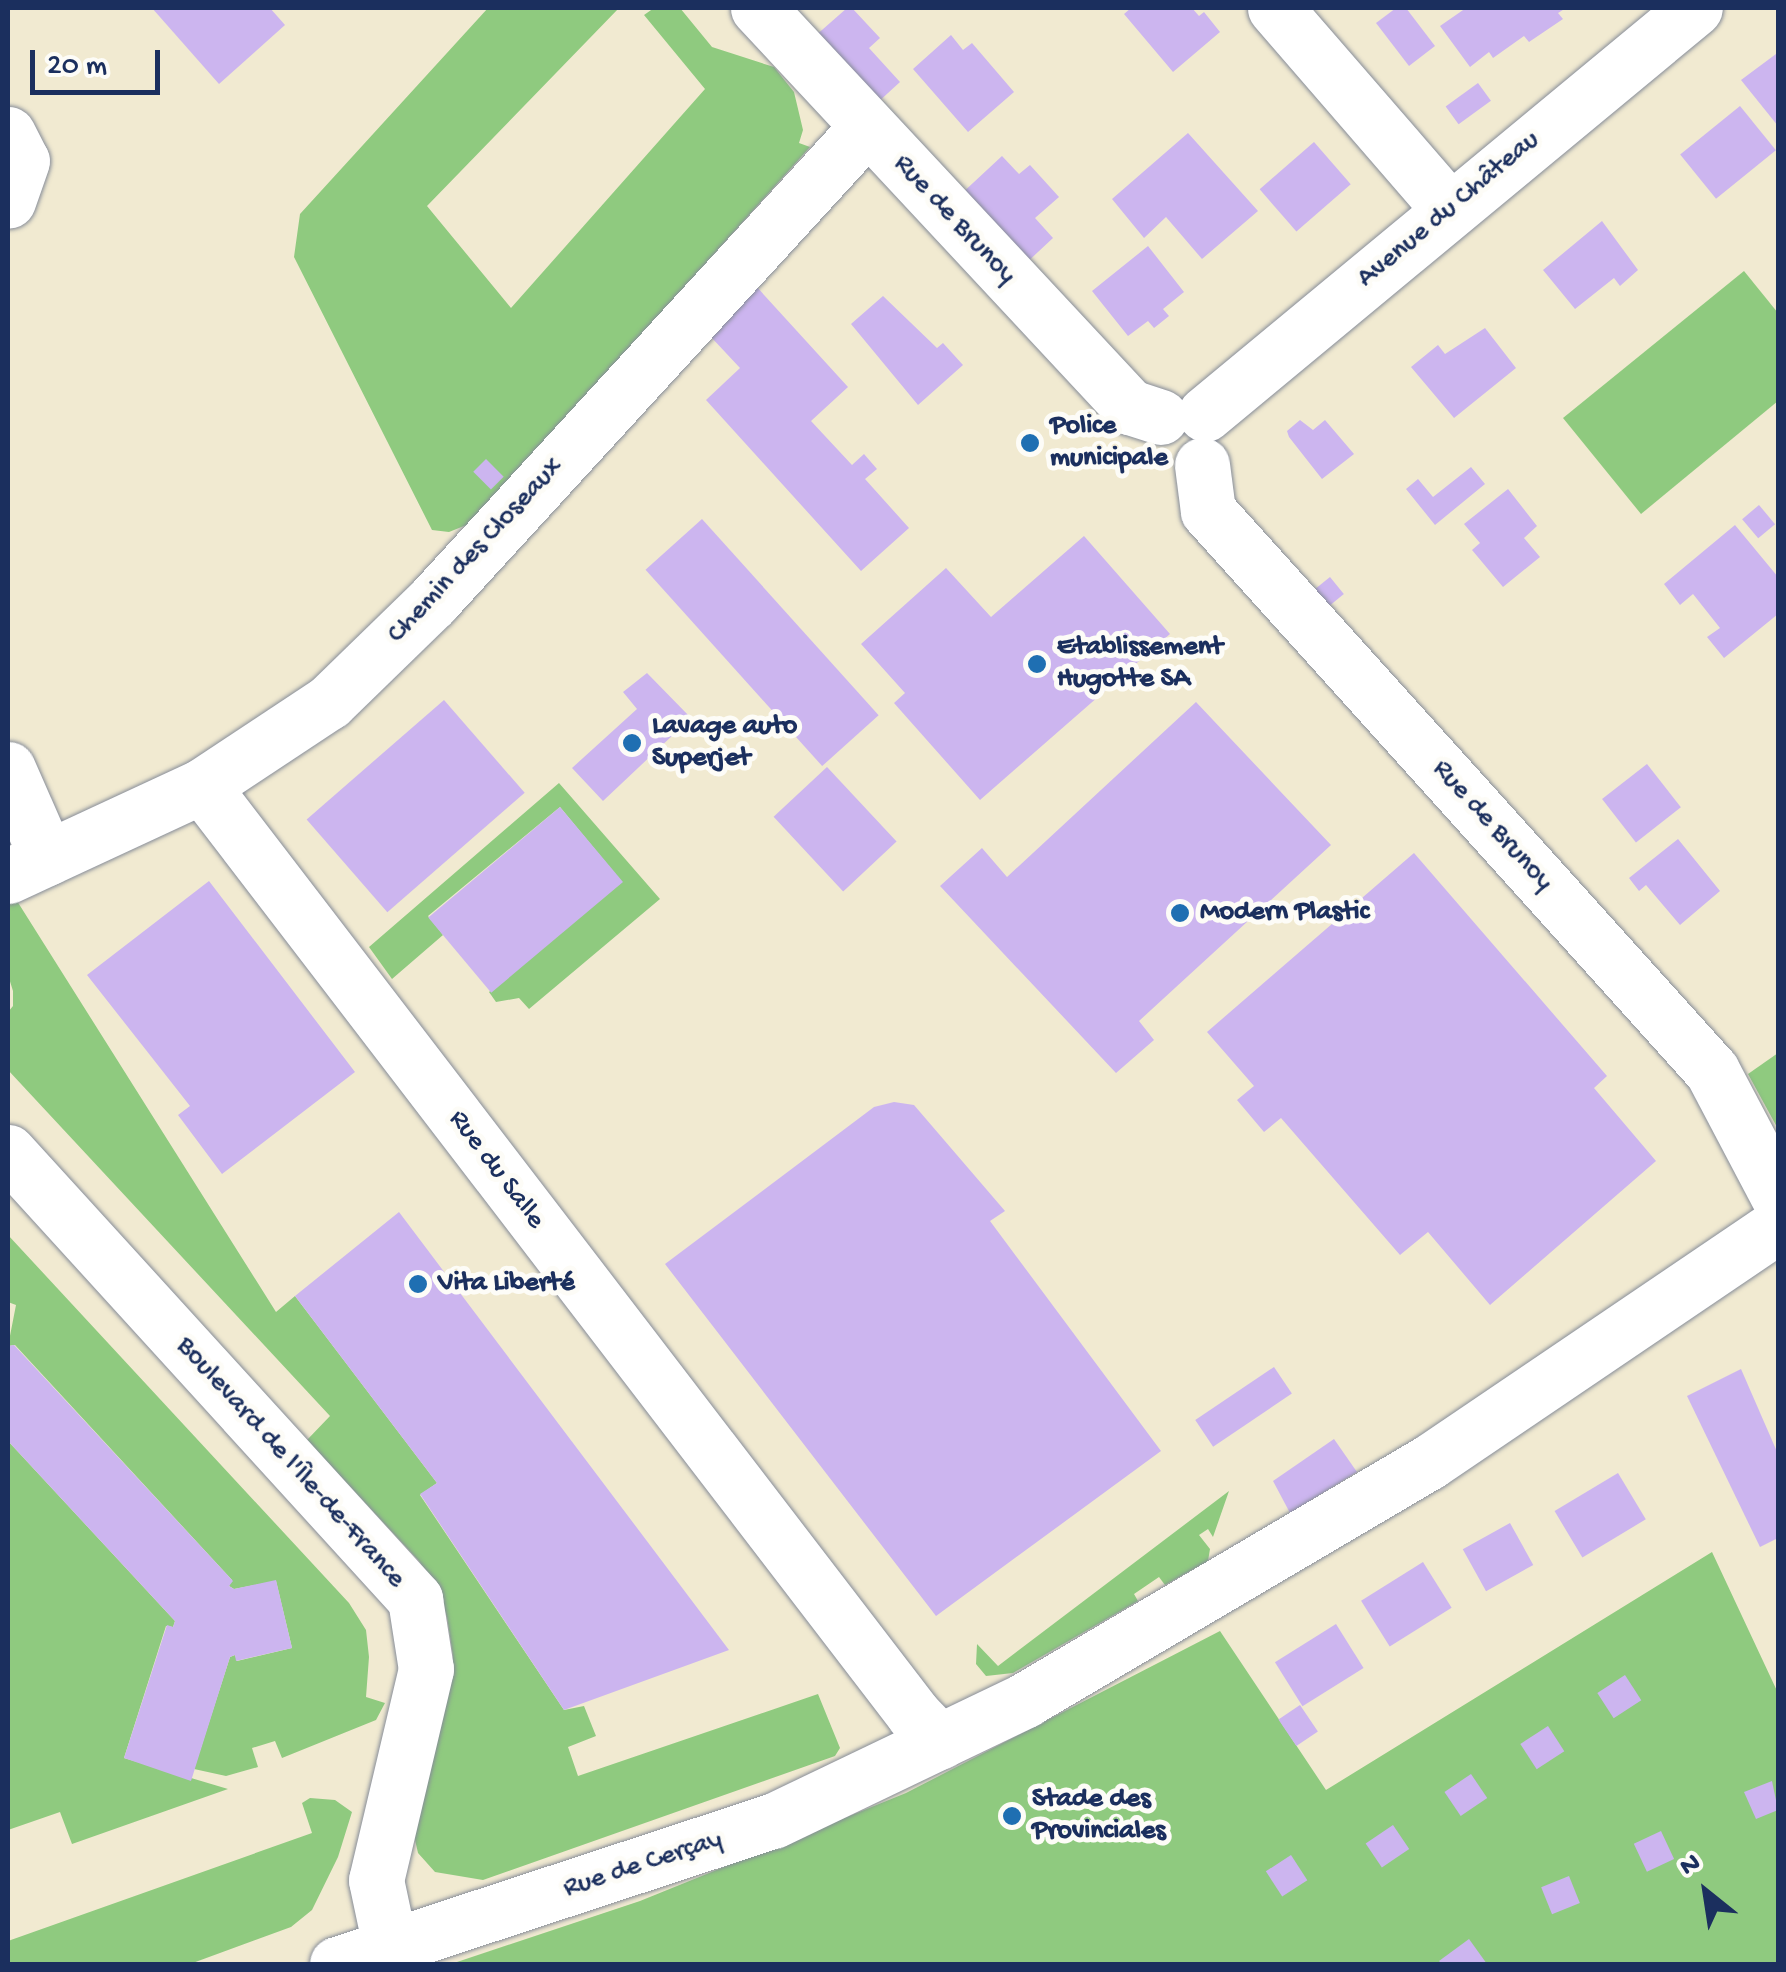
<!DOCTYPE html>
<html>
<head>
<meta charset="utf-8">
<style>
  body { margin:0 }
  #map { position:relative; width:1786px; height:1972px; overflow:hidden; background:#f1ead1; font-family:"Gochi Hand",sans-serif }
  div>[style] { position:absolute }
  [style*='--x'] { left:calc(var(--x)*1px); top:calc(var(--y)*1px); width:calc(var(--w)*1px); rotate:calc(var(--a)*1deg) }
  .green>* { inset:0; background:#8fca7f }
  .building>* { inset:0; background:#ccb5ef; transform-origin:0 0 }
  .roads { filter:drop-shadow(0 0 2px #868c98) drop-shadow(0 0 2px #868c98) }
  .minor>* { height:55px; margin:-27.5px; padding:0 27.5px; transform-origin:27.5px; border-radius:27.5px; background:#fff }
  .dots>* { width:28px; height:28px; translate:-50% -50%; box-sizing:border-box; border:5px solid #fdfcf7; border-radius:50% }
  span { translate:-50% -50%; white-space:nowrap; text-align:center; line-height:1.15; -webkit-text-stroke:10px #fdfcf7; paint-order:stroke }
  .street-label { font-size:28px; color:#1b2f5e }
  .poi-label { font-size:28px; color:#1b2f5e; font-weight:700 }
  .left { translate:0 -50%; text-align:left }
  .frame { position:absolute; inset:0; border:10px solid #1b2f5e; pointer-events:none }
  .north { position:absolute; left:1656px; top:1842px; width:100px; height:100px; -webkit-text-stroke:8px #fdfcf7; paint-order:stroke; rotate:330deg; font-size:28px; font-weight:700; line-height:40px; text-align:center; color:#1b2f5e }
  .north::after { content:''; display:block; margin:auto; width:35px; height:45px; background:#1b2f5e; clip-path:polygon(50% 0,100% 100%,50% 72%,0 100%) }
  .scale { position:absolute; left:30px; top:50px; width:130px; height:45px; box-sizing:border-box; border:5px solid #1b2f5e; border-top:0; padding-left:12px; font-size:30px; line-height:35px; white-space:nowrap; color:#1b2f5e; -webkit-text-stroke:8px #fdfcf7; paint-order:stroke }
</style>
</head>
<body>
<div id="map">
  <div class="green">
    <i style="clip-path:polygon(488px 8px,619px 8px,427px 206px,511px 308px,705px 89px,644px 15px,654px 8px,680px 8px,712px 47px,774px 67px,794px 92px,803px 130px,799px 143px,810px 147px,474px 522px,449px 532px,432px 530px,294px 257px,300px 214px)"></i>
    <i style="clip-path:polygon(1744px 271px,1778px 313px,1778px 401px,1641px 514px,1563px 418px)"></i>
    <i style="clip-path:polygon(559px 783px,660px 899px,529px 1009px,519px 998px,496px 1002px,489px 992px,622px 882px,560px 807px,428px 916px,443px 935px,392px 979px,369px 947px)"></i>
    <i style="clip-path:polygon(12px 893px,276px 1312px,295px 1296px,437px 1483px,420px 1495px,564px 1710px,584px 1706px,596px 1736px,568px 1747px,578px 1776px,818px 1694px,840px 1748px,835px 1756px,483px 1880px,435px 1872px,418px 1853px,413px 1831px,453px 1656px,447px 1617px,436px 1587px,419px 1561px,307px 1440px,330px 1416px,8px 1070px,8px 1012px,13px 1006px,13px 991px,8px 975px,8px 894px)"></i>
    <i style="clip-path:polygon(1778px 1053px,1778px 1129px,1748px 1074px)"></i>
    <i style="clip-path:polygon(8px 1235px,349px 1603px,366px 1630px,369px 1657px,366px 1697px,385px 1703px,376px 1720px,282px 1758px,275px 1741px,252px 1748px,258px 1767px,226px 1776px,194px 1769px,230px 1657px,235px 1655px,237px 1661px,292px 1648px,276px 1581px,234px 1589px,229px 1586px,232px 1580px,15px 1345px,8px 1346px,16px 1305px,8px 1302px)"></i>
    <i style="clip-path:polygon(8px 1441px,175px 1621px,173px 1627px,166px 1626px,124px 1758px,228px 1789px,72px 1844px,60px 1812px,8px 1830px)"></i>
    <i style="clip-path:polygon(1229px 1491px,1213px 1537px,1208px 1529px,1199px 1535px,1210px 1549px,1208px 1561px,1165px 1585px,1159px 1577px,1134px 1594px,1138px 1601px,1013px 1673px,986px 1676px,976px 1664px,977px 1644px,998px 1666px)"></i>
    <i style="clip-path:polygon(1712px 1552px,1778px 1693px,1778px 1964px,451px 1964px,640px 1901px,906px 1793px,1220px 1631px,1326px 1790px)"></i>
    <i style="clip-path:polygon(310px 1798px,335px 1800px,352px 1812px,338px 1857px,312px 1910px,291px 1927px,190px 1964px,8px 1964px,8px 1941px,312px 1833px,302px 1803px)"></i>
  </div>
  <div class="building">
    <i style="clip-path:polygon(152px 8px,270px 8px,285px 25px,219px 84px)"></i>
    <i style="clip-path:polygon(847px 8px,852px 8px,880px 38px,869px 48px,900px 82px,876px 104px,814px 37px)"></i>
    <i style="clip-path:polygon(1131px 8px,1192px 8px,1199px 16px,1204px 12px,1220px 32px,1173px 72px,1124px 14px)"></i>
    <i style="clip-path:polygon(1396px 8px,1406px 8px,1435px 46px,1409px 66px,1376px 23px)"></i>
    <i style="clip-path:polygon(1466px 8px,1566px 8px,1558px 13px,1563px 19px,1529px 42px,1524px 36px,1493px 58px,1489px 52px,1470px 67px,1440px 26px)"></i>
    <i style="clip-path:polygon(951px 35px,963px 50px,972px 43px,1014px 92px,968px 132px,913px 69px)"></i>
    <i style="clip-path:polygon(1776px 54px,1778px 58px,1778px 126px,1741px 80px)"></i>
    <i style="left:1478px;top:83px;width:22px;height:40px;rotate:54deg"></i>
    <i style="left:1740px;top:106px;width:57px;height:77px;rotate:51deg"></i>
    <i style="clip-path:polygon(1188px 133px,1258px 211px,1202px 259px,1166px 217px,1144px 238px,1112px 199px)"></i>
    <i style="left:1314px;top:142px;width:56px;height:72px;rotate:49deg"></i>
    <i style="clip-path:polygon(1002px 156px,1019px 174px,1030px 165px,1059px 197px,1035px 218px,1053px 238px,1023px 266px,959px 196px)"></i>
    <i style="clip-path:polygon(1602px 221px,1638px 270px,1620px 286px,1614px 278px,1575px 309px,1543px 270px)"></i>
    <i style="clip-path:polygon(1148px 246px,1184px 292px,1163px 309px,1169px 316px,1154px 328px,1148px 321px,1128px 336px,1092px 291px)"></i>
    <i style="clip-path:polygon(755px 285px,848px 387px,811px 421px,852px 465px,864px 454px,877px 469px,865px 479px,909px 528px,861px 571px,706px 400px,740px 368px,711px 337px)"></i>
    <i style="clip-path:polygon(883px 296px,937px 348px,943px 343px,963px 365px,918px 405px,851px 324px)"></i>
    <i style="clip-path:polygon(1485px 328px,1516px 368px,1454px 418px,1411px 367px,1438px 345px,1445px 354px)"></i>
    <i style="clip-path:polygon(1300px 420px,1313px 430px,1325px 420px,1354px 454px,1322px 479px,1289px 437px,1287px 431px)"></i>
    <i style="left:486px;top:459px;width:25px;height:18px;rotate:45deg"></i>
    <i style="clip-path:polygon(1471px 467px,1485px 484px,1435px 525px,1406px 489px,1418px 479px,1433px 497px)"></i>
    <i style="clip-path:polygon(1508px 489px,1537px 526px,1524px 538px,1540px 557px,1503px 587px,1472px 550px,1480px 543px,1464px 524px)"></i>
    <i style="left:1759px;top:505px;width:25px;height:22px;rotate:50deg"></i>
    <i style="left:702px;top:519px;width:264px;height:76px;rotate:48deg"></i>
    <i style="clip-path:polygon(1735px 525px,1778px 577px,1778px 614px,1724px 658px,1707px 637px,1720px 628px,1693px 594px,1680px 605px,1664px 584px)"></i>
    <i style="clip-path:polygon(1084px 536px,1170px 634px,980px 800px,894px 703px,905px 693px,861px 644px,946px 568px,991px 617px)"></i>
    <i style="left:1330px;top:577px;width:22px;height:22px;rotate:51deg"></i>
    <i style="clip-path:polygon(647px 673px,691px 718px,603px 801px,572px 768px,637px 709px,623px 692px)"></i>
    <i style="left:444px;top:700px;width:123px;height:182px;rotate:49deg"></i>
    <i style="clip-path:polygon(1196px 702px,1331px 845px,1139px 1021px,1154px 1040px,1116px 1073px,940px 886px,982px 848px,1007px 877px)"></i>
    <i style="left:1647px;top:764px;width:55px;height:57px;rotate:52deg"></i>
    <i style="left:827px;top:767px;width:102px;height:73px;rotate:47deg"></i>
    <i style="left:560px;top:807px;width:98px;height:172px;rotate:50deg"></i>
    <i style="clip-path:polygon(1678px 839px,1720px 891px,1680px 925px,1646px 885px,1639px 891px,1629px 878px)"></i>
    <i style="clip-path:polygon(1414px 853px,1607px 1076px,1594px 1088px,1656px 1161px,1490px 1305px,1428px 1232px,1400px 1255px,1281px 1118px,1264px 1132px,1237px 1100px,1254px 1086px,1207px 1032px)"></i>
    <i style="clip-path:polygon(209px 881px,355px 1072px,222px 1174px,178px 1115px,190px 1106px,87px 975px)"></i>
    <i style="clip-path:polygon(894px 1102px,914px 1105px,1005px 1211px,990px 1221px,1161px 1451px,936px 1616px,665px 1264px,874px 1107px)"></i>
    <i style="clip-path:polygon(399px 1212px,729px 1650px,564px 1710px,420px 1494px,437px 1483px,295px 1296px)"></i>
    <i style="clip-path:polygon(14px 1345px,233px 1581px,229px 1586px,234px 1589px,276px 1580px,292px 1648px,236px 1661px,235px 1655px,230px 1657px,191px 1781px,124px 1758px,167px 1625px,173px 1627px,175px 1621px,8px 1441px,8px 1346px)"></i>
    <i style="left:1274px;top:1367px;width:32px;height:95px;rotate:56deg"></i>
    <i style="clip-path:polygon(1741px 1369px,1778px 1454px,1778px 1538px,1760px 1547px,1687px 1396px)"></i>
    <i style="clip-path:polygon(1334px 1439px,1357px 1472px,1290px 1513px,1273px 1481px)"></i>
    <i style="left:1618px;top:1473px;width:54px;height:74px;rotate:59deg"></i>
    <i style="left:1510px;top:1523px;width:48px;height:54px;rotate:61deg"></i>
    <i style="left:1423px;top:1562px;width:54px;height:73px;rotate:58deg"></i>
    <i style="left:1336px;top:1624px;width:52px;height:72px;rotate:58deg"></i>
    <i style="left:1625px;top:1675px;width:30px;height:33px;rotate:57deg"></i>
    <i style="left:1300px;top:1705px;width:32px;height:26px;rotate:56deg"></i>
    <i style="left:1548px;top:1726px;width:30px;height:33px;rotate:57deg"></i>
    <i style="left:1471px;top:1774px;width:29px;height:32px;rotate:56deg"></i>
    <i style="clip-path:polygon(1772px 1781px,1778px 1810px,1756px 1819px,1744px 1792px)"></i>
    <i style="left:1393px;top:1825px;width:29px;height:33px;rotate:56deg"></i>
    <i style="left:1661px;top:1831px;width:31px;height:30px;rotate:65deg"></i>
    <i style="left:1291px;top:1855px;width:30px;height:30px;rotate:57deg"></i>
    <i style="left:1569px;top:1876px;width:29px;height:30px;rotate:68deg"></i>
    <i style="clip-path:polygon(1469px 1939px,1487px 1964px,1442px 1964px,1439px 1961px)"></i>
  </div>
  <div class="roads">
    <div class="minor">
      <i style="--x:758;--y:8;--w:546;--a:47.01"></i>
      <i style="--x:1130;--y:407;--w:32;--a:18"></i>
      <i style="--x:1275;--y:8;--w:266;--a:49.1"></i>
      <i style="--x:8;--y:134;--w:30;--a:63"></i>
      <i style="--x:22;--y:161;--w:42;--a:109.3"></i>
      <i style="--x:1205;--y:414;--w:636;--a:-39.64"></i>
      <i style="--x:1202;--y:465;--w:46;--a:82.6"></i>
      <i style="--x:1208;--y:511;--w:753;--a:48.01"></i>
      <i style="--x:1712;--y:1071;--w:141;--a:62.2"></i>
      <i style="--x:8;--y:769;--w:97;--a:66.3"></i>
      <i style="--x:202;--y:786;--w:1170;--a:52.53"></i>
      <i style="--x:914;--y:1715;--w:37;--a:46"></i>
      <i style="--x:8;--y:876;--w:214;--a:-24.9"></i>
      <i style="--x:202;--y:786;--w:152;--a:-33.5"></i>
      <i style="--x:329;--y:702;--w:144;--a:-44.2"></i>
      <i style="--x:432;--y:602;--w:644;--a:-47.52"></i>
      <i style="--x:8;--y:1152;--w:605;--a:47.68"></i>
      <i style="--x:415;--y:1599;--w:71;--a:81.1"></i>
      <i style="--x:426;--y:1669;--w:217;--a:103.3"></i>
      <i style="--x:376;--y:1880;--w:67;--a:78"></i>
      <i style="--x:337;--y:1964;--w:459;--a:-18.2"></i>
      <i style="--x:773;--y:1821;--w:280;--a:-25.6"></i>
      <i style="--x:1025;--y:1700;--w:469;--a:-30.5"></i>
      <i style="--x:1429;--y:1462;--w:421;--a:-34.1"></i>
    </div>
  </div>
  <div class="dots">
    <i style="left:1030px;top:443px;background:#1f6fb2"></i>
    <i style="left:1037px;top:664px;background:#1f6fb2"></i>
    <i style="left:632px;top:743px;background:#1f6fb2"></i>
    <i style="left:1180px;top:913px;background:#1f6fb2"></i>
    <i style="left:418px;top:1284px;background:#1f6fb2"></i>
    <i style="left:1012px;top:1816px;background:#1f6fb2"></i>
  </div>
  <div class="street-label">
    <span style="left:1449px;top:210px;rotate:-40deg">Avenue du Château</span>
    <span style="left:954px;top:220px;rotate:47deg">Rue de Brunoy</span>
    <span style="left:476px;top:551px;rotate:-47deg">Chemin des Closeaux</span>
    <span style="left:1492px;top:826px;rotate:48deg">Rue de Brunoy</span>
    <span style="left:496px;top:1170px;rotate:53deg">Rue du Salle</span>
    <span style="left:290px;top:1463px;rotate:48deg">Boulevard de l'Île-de-France</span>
    <span style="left:643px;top:1865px;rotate:-18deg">Rue de Cerçay</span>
  </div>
  <div class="poi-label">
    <span class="left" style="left:1050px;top:443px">Police<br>municipale</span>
    <span class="left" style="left:1057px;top:664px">Etablissement<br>Hugotte SA</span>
    <span class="left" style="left:652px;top:743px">Lavage auto<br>Superjet</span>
    <span class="left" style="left:1200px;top:913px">Modern Plastic</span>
    <span class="left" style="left:438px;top:1284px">Vita Liberté</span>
    <span class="left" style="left:1032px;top:1816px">Stade des<br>Provinciales</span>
  </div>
  <div class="frame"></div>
  <div class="north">N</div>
  <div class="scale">20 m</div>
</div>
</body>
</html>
